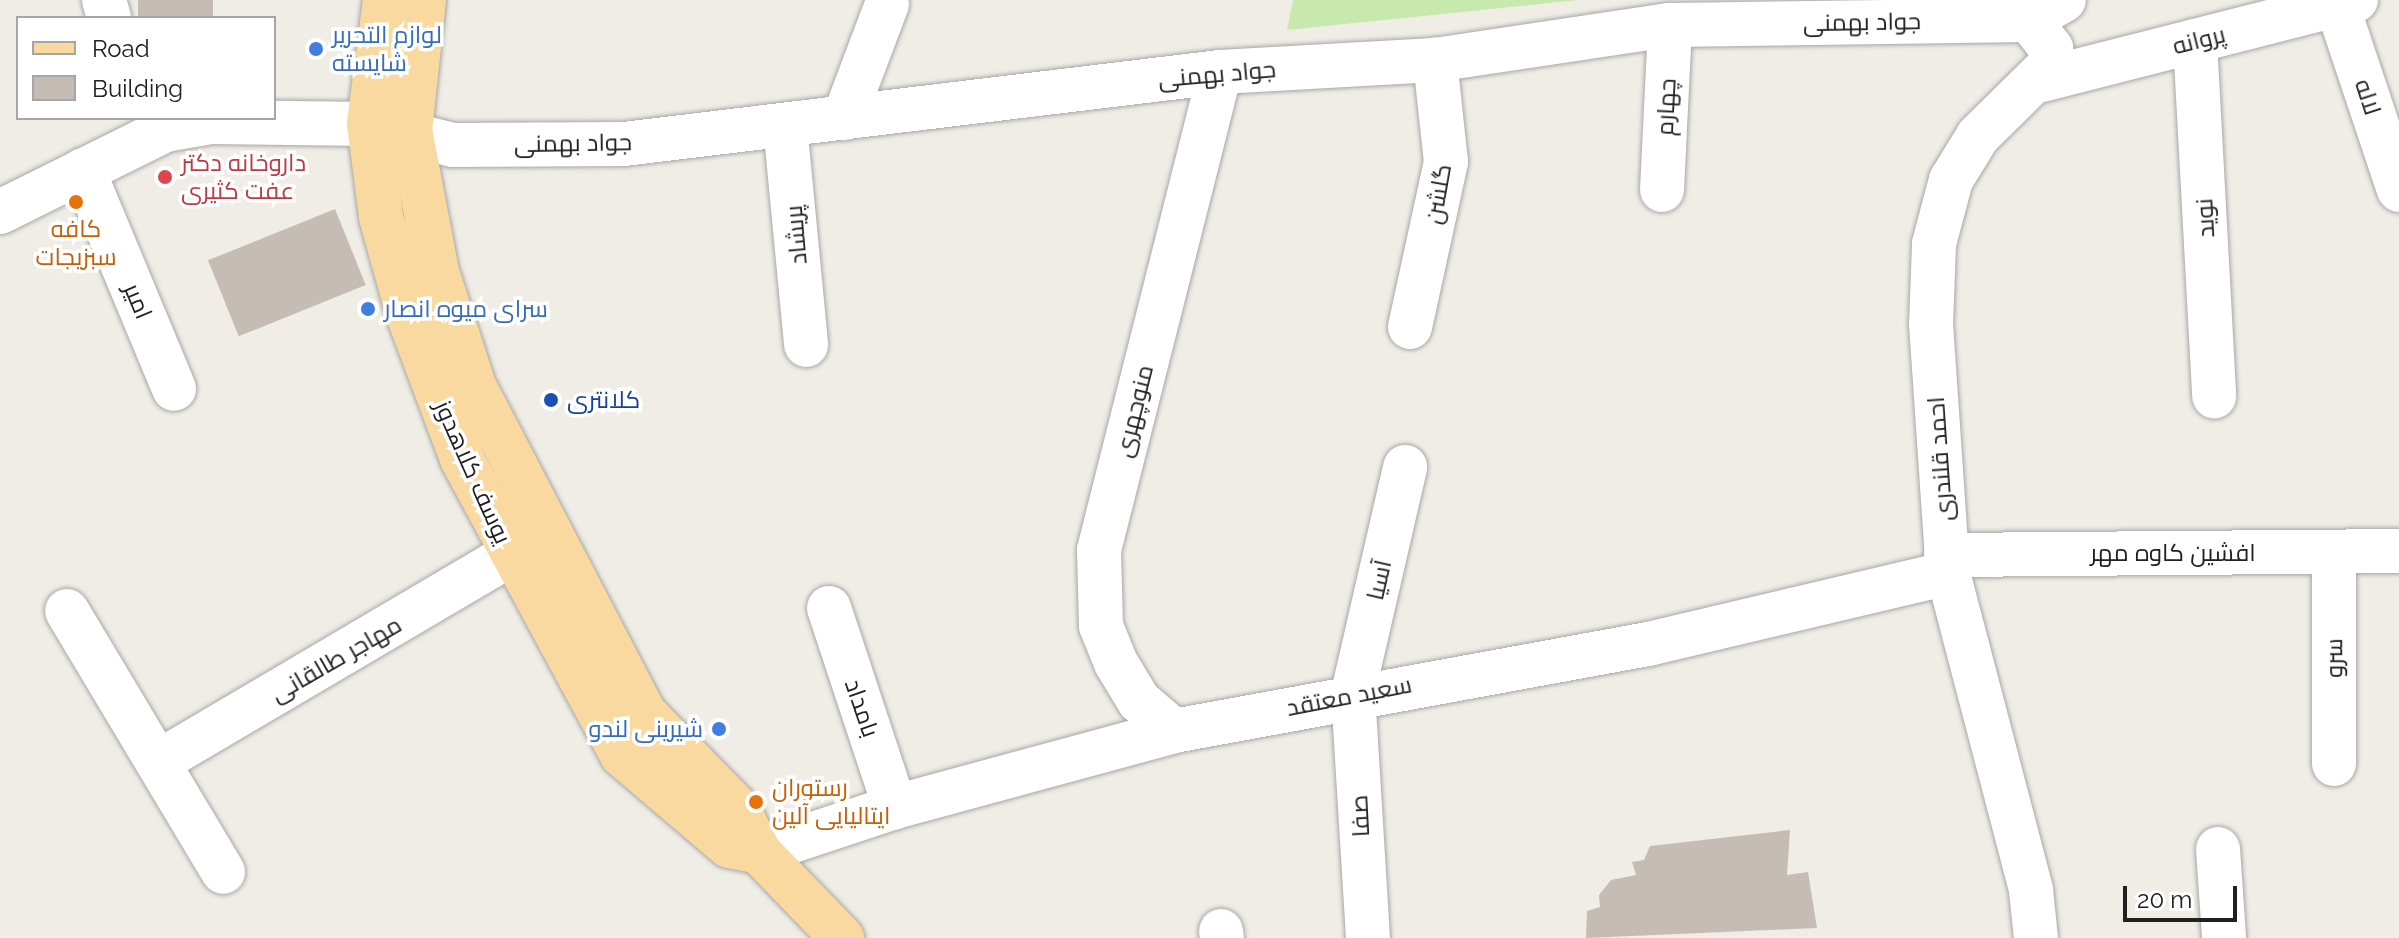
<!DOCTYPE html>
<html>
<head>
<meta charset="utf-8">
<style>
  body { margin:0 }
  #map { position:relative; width:2399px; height:938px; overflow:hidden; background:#f0ede6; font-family:Raleway,Cairo,sans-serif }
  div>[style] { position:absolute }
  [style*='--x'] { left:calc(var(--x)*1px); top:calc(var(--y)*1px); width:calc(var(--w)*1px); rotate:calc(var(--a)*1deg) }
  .grass>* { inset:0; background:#c7e9ad }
  .building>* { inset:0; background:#c5bdb5; transform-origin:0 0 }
  .roads { filter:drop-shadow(0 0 2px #a7a7a7) drop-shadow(0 0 2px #a7a7a7) }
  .minor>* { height:44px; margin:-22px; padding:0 22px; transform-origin:22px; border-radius:22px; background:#fff }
  .major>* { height:44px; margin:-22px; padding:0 22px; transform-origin:22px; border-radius:22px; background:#fad9a1 }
  .dots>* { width:22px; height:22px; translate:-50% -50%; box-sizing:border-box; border:4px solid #fff; border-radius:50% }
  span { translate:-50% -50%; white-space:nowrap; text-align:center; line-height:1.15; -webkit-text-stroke:7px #fff; paint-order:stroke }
  .street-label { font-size:24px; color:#202020 }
  .shop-label { font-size:24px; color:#366cbe }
  .left { translate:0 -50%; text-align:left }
  .right { translate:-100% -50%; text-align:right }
  .health-label { font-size:24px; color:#be3a42 }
  .food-label { font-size:24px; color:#c56008 }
  .transit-label { font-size:24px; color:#164399 }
  .legend { position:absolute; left:16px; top:16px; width:260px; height:104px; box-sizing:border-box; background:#fff; border:2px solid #a6a6a6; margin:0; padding:10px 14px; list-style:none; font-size:24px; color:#202020 }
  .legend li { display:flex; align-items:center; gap:16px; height:40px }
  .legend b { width:40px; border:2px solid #a6a6a6 }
  .scale { position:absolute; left:2123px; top:886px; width:114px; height:36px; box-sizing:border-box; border:4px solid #202020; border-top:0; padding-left:10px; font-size:24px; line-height:28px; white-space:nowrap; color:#202020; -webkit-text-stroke:6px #fff; paint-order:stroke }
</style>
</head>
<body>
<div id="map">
  <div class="grass">
    <i style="clip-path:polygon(1293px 0,1579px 0,1287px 30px)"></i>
  </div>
  <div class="building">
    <i style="left:138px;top:0;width:75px;height:19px"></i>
    <i style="left:335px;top:209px;width:82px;height:137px;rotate:68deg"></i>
    <i style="clip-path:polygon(1790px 830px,1787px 875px,1808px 872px,1817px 928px,1586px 938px,1587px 911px,1600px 907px,1599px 895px,1611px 880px,1636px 875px,1632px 862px,1644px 860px,1650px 846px)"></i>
  </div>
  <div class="roads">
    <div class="minor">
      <i style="--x:104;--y:0;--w:19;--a:74"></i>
      <i style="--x:2337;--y:5;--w:195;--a:71.5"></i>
      <i style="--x:2029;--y:20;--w:36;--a:52"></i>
      <i style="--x:2051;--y:48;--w:18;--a:96"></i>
      <i style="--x:2049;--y:66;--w:100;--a:135.4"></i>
      <i style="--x:1978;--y:136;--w:52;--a:121.5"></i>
      <i style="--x:1951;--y:180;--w:66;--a:104.9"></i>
      <i style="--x:1934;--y:244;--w:80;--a:92.1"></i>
      <i style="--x:1931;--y:324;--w:250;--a:86.1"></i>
      <i style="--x:1948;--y:573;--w:328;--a:75.3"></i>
      <i style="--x:2031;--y:890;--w:48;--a:84.1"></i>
      <i style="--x:2195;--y:41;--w:356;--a:86.9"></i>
      <i style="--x:2042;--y:80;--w:324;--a:-14.3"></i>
      <i style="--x:844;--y:118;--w:122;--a:-69.3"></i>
      <i style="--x:785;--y:125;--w:221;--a:84.5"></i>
      <i style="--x:83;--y:170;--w:237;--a:67.4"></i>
      <i style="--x:1662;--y:190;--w:165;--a:-87.2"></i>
      <i style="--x:0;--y:212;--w:184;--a:-26.4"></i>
      <i style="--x:165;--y:130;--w:48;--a:-9.7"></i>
      <i style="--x:212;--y:122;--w:157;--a:0.7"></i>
      <i style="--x:369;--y:124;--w:87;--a:14"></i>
      <i style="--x:453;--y:145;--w:171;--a:-0.3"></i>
      <i style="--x:624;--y:144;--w:600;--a:-6.89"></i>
      <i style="--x:1220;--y:72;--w:215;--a:-3.2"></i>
      <i style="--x:1435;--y:60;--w:238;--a:-8.5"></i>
      <i style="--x:1670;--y:25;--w:359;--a:-0.8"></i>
      <i style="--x:2029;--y:20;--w:40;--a:-29.7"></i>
      <i style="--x:1410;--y:327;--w:169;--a:-77.7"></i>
      <i style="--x:1446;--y:162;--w:103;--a:-96.2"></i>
      <i style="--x:2334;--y:552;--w:212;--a:90"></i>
      <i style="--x:1946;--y:555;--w:453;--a:-0.5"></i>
      <i style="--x:829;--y:608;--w:210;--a:71.7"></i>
      <i style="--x:67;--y:611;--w:304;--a:59.1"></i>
      <i style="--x:1174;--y:731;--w:46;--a:-139.4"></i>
      <i style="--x:1139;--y:701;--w:44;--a:-121.2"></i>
      <i style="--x:1116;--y:663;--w:40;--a:-112"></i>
      <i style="--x:1101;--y:626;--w:76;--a:-91.5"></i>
      <i style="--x:1099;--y:550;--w:493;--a:-75.8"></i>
      <i style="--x:160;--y:761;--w:446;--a:-30.5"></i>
      <i style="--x:2218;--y:849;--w:89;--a:86.1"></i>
      <i style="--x:759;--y:852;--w:143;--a:-18.3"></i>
      <i style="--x:895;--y:807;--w:289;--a:-15.2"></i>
      <i style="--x:1174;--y:731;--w:482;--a:-10.4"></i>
      <i style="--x:1648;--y:644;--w:308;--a:-13.3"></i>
      <i style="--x:1221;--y:931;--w:7;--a:82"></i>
      <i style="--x:1368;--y:938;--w:245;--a:-93.5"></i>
      <i style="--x:1353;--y:693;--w:232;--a:-77"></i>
    </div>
    <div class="major">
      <i style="--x:385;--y:0;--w:125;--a:97.4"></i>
      <i style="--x:369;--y:124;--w:94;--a:82.6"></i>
      <i style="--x:381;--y:217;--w:104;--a:74.4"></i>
      <i style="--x:409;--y:317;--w:152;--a:69.5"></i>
      <i style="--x:462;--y:459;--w:336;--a:61.6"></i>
      <i style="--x:622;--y:755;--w:140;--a:40.4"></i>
      <i style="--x:729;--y:846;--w:31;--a:11"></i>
      <i style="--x:424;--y:0;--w:131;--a:96.1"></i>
      <i style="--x:410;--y:130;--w:145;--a:79.2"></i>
      <i style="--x:437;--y:272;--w:120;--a:72"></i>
      <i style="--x:474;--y:386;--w:370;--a:62.5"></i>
      <i style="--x:645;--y:714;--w:134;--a:45.6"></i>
      <i style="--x:739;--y:810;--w:47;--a:64.5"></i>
      <i style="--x:759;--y:852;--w:120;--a:46"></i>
    </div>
  </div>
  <div class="dots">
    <i style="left:316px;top:49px;background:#3f7fe0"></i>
    <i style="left:165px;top:177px;background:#e0444e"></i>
    <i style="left:76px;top:202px;background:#e8710a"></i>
    <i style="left:368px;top:309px;background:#3f7fe0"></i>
    <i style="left:551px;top:400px;background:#1a4fb4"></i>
    <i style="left:719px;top:729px;background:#3f7fe0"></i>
    <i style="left:756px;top:802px;background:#e8710a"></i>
  </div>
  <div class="street-label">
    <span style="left:1862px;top:22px;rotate:-1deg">جواد بهمنی</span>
    <span style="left:2199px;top:40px;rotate:-14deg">پروانه</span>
    <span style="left:1217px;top:74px;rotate:-5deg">جواد بهمنی</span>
    <span style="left:2368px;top:97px;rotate:72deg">لاله</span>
    <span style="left:1666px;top:107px;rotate:-87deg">چهارم</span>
    <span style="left:573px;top:143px;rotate:-1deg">جواد بهمنی</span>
    <span style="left:1438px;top:194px;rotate:-80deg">گلشن</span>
    <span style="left:2205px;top:218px;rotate:-93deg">نوید</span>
    <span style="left:796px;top:235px;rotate:-95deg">پریشاد</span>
    <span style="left:138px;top:301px;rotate:67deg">امیر</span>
    <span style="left:1134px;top:411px;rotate:-76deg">منوچهری</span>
    <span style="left:1940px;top:459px;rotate:-94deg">احمد قلندری</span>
    <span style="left:473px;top:472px;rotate:66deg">یوسف کلاهدوز</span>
    <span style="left:2173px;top:553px">افشین کاوه مهر</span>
    <span style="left:1379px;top:580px;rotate:-77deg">آسیا</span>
    <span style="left:2334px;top:658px;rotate:-90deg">سرو</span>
    <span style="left:336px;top:659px;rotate:-30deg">مهاجر طالقانی</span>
    <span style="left:1349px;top:696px;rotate:-11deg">سعید معتقد</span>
    <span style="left:862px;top:708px;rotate:71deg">بامداد</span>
    <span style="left:1360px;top:816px;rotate:-93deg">صفا</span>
  </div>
  <div class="shop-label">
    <span class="left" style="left:332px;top:49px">لوازم التحریر<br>شایسته</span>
    <span class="left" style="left:384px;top:309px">سرای میوه انصار</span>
    <span class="right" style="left:703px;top:729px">شیرینی لندو</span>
  </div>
  <div class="health-label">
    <span class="left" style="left:181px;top:177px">داروخانه دکتر<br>عفت کثیری</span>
  </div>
  <div class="food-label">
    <span style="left:76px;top:243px">کافه<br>سبزیجات</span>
    <span class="left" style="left:772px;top:802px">رستوران<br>ایتالیایی آلین</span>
  </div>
  <div class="transit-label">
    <span class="left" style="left:567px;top:400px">کلانتری</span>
  </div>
  <ul class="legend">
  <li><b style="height:10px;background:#fad9a1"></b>Road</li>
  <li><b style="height:22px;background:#c5bdb5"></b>Building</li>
  </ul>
  <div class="scale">20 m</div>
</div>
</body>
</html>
